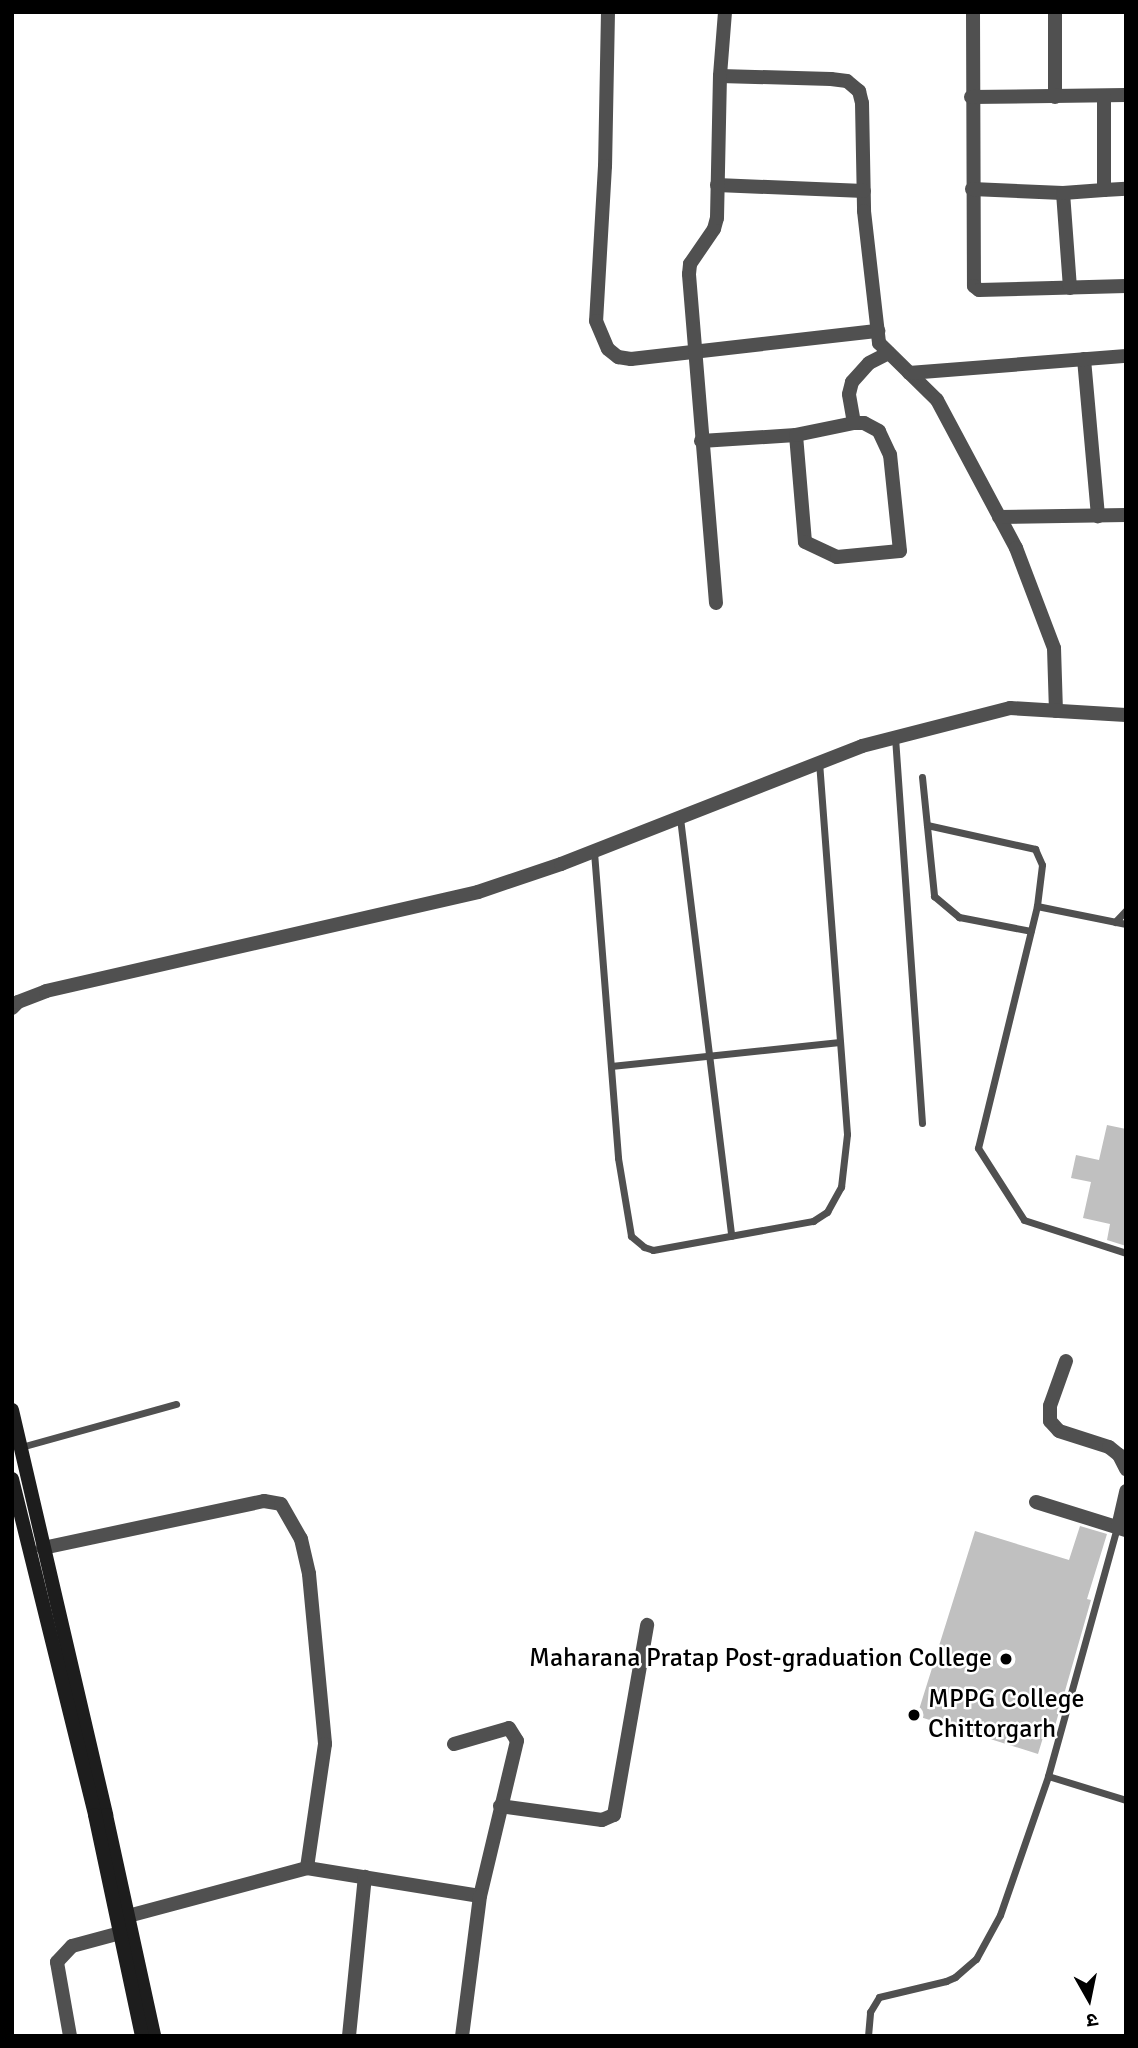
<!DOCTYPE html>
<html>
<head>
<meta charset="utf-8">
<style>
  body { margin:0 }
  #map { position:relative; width:1138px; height:2048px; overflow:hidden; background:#fff; font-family:Signika,"Noto Sans Devanagari",sans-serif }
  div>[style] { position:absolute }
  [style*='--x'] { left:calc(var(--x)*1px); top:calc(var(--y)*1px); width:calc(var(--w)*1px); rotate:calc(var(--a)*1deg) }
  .building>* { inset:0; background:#c0c0c0 }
  .service>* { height:7px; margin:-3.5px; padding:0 3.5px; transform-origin:3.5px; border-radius:3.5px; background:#505050 }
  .minor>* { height:14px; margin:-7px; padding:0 7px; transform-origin:7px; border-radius:7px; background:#505050 }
  .tertiary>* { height:14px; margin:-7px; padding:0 7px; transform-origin:7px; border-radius:7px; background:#505050 }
  .secondary>* { height:14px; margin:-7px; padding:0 7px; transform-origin:7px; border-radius:7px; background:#1d1d1d }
  .dots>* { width:19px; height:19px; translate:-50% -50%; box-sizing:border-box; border:4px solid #fff; border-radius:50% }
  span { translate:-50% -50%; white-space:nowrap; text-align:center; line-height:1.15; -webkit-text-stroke:5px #fff; paint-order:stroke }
  .poi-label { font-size:26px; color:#000 }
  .right { translate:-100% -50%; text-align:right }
  .left { translate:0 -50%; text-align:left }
  .frame { position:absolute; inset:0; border:14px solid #000; pointer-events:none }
  .north { position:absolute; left:1054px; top:1964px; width:70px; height:70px; -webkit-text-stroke:5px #fff; paint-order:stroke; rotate:171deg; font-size:19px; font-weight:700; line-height:28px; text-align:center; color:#000 }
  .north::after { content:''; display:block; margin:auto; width:24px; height:32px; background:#000; clip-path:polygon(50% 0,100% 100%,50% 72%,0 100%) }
</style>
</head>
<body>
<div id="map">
  <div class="building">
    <i style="clip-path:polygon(1107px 1125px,1126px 1129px,1126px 1246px,1107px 1240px,1110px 1224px,1083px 1218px,1091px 1182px,1071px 1178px,1076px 1155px,1099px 1160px)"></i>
    <i style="clip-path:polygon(1080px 1526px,1107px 1534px,1087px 1599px,1091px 1600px,1053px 1733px,1045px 1731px,1038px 1754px,917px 1716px,975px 1531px,1069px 1560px)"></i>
  </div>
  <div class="service">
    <i style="--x:895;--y:737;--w:387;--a:86"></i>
    <i style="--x:922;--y:777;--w:120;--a:84.2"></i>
    <i style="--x:934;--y:896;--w:33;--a:40"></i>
    <i style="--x:959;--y:917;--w:73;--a:11"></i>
    <i style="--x:680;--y:818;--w:421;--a:83"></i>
    <i style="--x:927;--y:825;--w:111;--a:12.5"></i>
    <i style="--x:1035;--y:849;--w:17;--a:66"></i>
    <i style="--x:1042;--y:865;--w:41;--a:97"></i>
    <i style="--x:594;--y:852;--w:307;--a:85.5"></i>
    <i style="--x:618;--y:1158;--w:79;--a:80.5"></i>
    <i style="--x:631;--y:1236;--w:17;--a:40"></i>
    <i style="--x:644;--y:1247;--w:9;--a:18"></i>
    <i style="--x:653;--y:1250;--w:163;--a:-10.3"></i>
    <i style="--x:813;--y:1221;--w:17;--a:-33"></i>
    <i style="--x:827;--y:1212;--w:29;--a:-61"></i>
    <i style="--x:841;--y:1187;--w:53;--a:-83.5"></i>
    <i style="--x:847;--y:1134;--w:372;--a:-94.3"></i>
    <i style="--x:1115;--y:922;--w:16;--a:-47"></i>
    <i style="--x:1126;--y:924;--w:91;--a:-168.6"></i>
    <i style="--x:1037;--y:906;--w:249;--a:103.7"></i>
    <i style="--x:978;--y:1148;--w:85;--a:57.4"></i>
    <i style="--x:1024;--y:1220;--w:107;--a:17.9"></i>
    <i style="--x:611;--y:1066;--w:230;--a:-6"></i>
    <i style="--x:21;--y:1447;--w:161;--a:-15.5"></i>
    <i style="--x:1048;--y:1776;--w:257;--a:-74.5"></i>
    <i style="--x:868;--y:2036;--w:24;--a:-85"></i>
    <i style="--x:870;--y:2012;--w:17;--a:-59"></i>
    <i style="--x:879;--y:1997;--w:69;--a:-13.4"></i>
    <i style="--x:946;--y:1981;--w:10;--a:-24"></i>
    <i style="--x:955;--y:1977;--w:28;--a:-41"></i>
    <i style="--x:976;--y:1959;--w:50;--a:-61.4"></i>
    <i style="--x:1000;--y:1915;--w:147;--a:-70.9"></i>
    <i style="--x:1048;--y:1776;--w:82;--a:17.1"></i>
  </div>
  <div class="minor">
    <i style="--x:608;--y:12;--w:154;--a:91.1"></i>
    <i style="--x:605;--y:166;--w:155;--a:93.3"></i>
    <i style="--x:596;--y:321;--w:30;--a:67"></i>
    <i style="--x:608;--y:349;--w:13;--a:39"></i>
    <i style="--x:618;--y:357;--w:13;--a:9"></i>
    <i style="--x:631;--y:359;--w:249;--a:-6.5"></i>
    <i style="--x:725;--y:12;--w:64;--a:94.5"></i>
    <i style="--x:720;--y:76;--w:111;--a:1.5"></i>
    <i style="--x:831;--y:79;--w:16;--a:7"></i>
    <i style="--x:847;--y:81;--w:16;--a:40"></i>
    <i style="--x:859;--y:91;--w:12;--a:76"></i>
    <i style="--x:862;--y:103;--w:108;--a:88.9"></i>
    <i style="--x:864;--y:211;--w:133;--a:83.5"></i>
    <i style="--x:879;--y:343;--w:81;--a:44.5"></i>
    <i style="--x:937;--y:400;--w:168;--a:61.9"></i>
    <i style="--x:1016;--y:548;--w:107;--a:69.2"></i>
    <i style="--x:1054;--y:648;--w:63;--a:88.2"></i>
    <i style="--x:973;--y:12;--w:274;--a:89.8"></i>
    <i style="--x:974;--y:286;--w:6;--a:39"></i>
    <i style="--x:979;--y:290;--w:147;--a:-1.6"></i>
    <i style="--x:1055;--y:12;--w:85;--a:90"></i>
    <i style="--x:971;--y:97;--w:155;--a:-0.7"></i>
    <i style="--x:717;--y:185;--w:147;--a:2.3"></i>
    <i style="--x:972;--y:189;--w:91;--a:2.5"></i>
    <i style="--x:1104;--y:190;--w:22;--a:-3"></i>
    <i style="--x:1070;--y:288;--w:95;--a:-94.2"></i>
    <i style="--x:1063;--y:193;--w:41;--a:-4.2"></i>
    <i style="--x:1104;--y:190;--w:94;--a:-90"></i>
    <i style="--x:1084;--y:359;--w:158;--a:84.9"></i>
    <i style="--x:909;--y:373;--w:218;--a:-4.5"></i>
    <i style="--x:854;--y:423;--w:29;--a:-100"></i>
    <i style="--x:849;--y:394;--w:12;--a:-76"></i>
    <i style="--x:852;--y:382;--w:25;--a:-48"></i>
    <i style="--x:869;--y:363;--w:22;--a:-27"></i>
    <i style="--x:701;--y:441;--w:95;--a:-3.6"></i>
    <i style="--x:796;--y:435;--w:107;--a:85.2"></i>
    <i style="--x:805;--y:542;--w:35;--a:25"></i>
    <i style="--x:837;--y:557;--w:63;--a:-5.4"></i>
    <i style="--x:900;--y:551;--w:97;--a:-95.9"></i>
    <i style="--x:890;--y:455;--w:26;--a:-115"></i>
    <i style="--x:879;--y:431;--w:17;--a:-152"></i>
    <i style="--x:864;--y:423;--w:10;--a:180"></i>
    <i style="--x:854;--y:423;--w:59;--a:168.3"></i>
    <i style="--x:999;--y:517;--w:127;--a:-0.9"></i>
    <i style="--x:716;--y:603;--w:330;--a:-94.7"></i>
    <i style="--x:689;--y:274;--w:10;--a:-84"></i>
    <i style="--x:690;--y:264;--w:42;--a:-55.6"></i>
    <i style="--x:714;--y:229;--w:11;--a:-75"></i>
    <i style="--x:717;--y:218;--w:142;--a:-88.8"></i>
    <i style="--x:1066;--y:1361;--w:48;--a:109.6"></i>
    <i style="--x:1050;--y:1406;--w:15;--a:90"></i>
    <i style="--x:1050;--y:1421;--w:13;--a:48"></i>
    <i style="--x:1059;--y:1431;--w:52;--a:17.7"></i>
    <i style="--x:1109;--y:1447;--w:13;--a:39"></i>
    <i style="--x:1119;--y:1455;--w:16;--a:63"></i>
    <i style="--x:1036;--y:1502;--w:94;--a:17.3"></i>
    <i style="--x:1118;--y:1527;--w:37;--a:-77"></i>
    <i style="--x:43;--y:1548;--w:226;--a:-12"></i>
    <i style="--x:264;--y:1501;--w:17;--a:10"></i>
    <i style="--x:281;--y:1504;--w:40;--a:60.3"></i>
    <i style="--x:301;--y:1539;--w:36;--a:77"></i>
    <i style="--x:309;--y:1574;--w:171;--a:84.6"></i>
    <i style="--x:325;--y:1744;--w:125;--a:98.3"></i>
    <i style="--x:454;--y:1744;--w:57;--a:-16.2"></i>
    <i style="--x:509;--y:1728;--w:15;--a:58"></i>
    <i style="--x:517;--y:1741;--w:159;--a:103.4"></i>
    <i style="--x:500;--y:1806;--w:103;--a:7.8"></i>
    <i style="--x:602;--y:1820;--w:13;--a:-23"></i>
    <i style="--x:614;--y:1815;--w:193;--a:-80.1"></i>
    <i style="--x:128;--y:1916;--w:185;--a:-15"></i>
    <i style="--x:307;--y:1868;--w:175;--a:9.2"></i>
    <i style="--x:480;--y:1896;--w:141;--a:97.3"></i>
    <i style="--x:70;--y:2036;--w:75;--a:-100"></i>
    <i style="--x:57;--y:1962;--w:22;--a:-47"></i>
    <i style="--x:72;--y:1946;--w:50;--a:-15.2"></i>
    <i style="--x:349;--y:2036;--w:160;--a:-84.3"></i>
  </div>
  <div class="tertiary">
    <i style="--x:12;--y:1008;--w:8;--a:-45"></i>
    <i style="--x:18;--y:1002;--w:30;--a:-21"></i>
    <i style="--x:46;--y:991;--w:443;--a:-12.9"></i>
    <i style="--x:478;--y:892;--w:88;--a:-18.6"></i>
    <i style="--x:561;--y:864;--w:323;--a:-21.4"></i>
    <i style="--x:862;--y:746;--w:153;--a:-14.4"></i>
    <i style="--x:1010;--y:708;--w:116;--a:3.5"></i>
  </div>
  <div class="secondary">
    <i style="--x:12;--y:1410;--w:416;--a:76.9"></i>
    <i style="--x:106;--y:1815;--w:226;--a:77.7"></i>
    <i style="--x:12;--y:1479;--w:346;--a:76.1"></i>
    <i style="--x:95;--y:1815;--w:226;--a:78"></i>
  </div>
  <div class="dots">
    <i style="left:1006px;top:1659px;background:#000"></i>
    <i style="left:914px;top:1715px;background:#000"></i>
  </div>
  <div class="poi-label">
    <span class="right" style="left:992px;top:1659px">Maharana Pratap Post-graduation College</span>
    <span class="left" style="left:928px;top:1715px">MPPG College<br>Chittorgarh</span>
  </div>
  <div class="frame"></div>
  <div class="north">उ</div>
</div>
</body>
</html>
